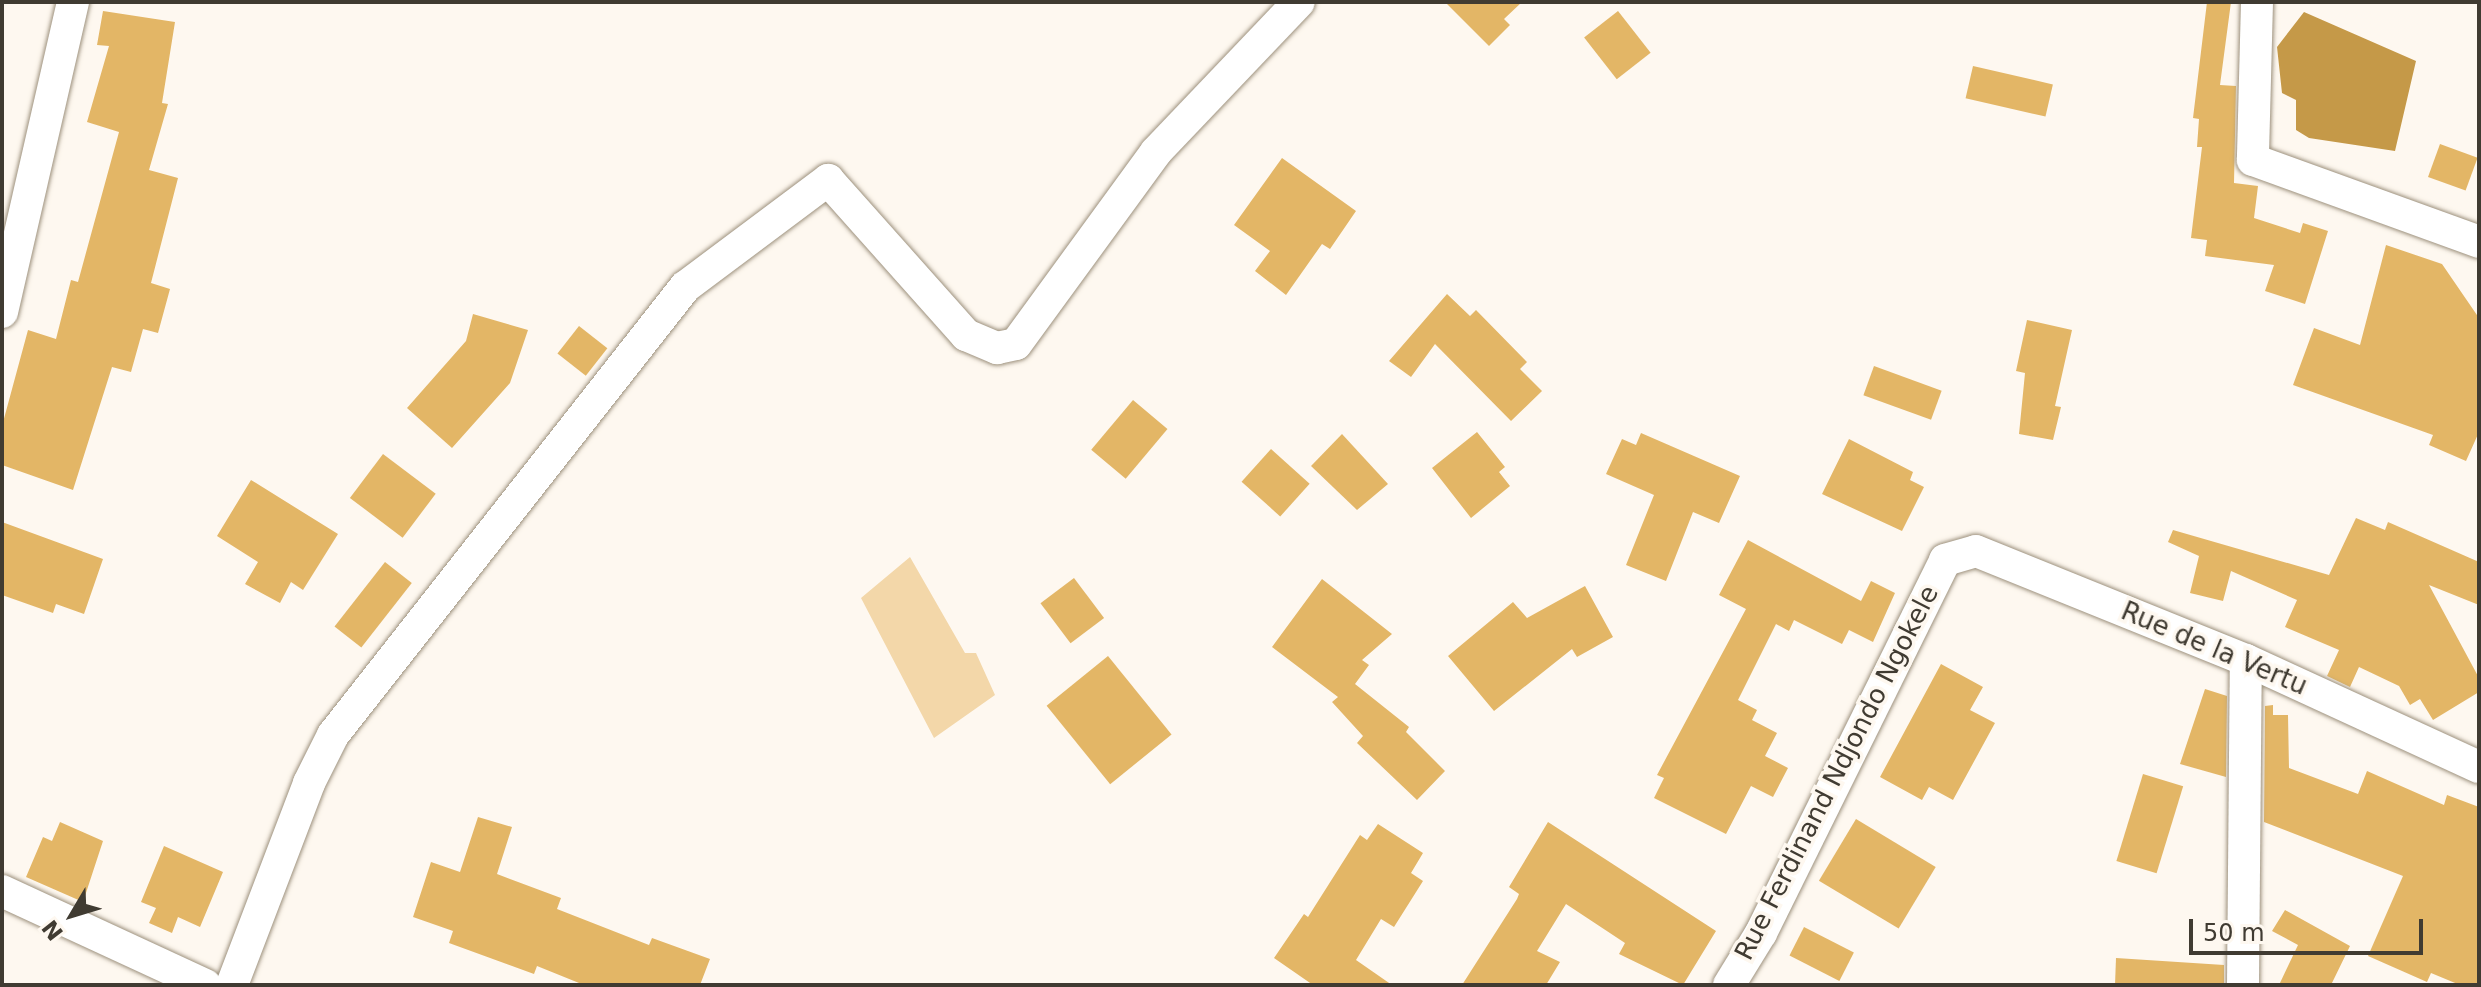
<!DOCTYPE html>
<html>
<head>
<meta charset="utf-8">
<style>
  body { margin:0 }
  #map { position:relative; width:2481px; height:987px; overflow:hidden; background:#fef8f0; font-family:"DejaVu Sans",sans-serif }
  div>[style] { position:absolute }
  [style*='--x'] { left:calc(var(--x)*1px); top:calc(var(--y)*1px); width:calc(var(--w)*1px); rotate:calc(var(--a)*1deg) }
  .green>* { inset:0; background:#f3d7a9 }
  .water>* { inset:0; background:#c59948 }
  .building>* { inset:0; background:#e3b666; transform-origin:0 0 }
  .roads { filter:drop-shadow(0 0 2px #9d917d) drop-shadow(0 0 2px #9d917d) }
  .street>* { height:32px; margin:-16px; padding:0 16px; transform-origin:16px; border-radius:16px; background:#fff }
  span { translate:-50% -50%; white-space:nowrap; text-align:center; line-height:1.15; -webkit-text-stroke:7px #fef8f0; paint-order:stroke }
  .street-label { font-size:26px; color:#403b32 }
  .frame { position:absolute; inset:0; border:4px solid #403b32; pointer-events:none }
  .north { position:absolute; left:32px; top:875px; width:80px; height:80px; -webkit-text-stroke:6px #fef8f0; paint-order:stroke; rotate:232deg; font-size:22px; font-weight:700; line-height:32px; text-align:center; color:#403b32 }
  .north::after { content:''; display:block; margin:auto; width:28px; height:36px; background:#403b32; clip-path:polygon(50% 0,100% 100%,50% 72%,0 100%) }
  .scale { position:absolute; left:2189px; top:919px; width:234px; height:36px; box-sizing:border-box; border:4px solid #403b32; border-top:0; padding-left:10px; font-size:24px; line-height:28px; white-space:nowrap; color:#403b32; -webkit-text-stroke:6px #fef8f0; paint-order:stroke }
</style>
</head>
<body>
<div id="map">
  <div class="green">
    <i style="clip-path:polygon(910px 557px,965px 653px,976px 653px,995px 695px,934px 738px,861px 598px)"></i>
  </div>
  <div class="water">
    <i style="clip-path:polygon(2304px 12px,2416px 61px,2395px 151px,2309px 138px,2296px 130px,2296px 100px,2282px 93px,2277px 47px)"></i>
  </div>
  <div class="building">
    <i style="clip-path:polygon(1445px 2px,1522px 2px,1504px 19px,1510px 25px,1489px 46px)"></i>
    <i style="clip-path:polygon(2207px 2px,2231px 2px,2220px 85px,2236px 86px,2234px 183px,2258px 186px,2254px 218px,2300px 233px,2303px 223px,2328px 231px,2305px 304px,2265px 291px,2274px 265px,2205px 256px,2207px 240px,2191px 238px,2202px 147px,2197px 147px,2199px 119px,2193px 118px)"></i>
    <i style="clip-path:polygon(103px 11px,175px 22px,162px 103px,168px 104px,149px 170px,178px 178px,151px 283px,170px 289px,158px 333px,143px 329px,131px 372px,112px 367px,73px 490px,2px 465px,2px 426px,28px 330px,56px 339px,71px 280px,78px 282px,119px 132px,87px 122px,109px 46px,97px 45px)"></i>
    <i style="left:1618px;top:11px;width:53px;height:43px;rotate:52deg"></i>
    <i style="left:1973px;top:66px;width:82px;height:33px;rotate:13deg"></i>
    <i style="left:2440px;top:144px;width:40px;height:35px;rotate:20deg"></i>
    <i style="clip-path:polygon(1282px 158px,1356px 211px,1330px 249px,1322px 244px,1286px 295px,1255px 271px,1270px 251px,1234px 225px)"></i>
    <i style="clip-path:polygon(2386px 245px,2442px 264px,2479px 318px,2479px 432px,2466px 461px,2429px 445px,2433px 435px,2293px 385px,2314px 328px,2360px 345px)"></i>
    <i style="clip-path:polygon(1447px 294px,1470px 316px,1476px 310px,1527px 362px,1520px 369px,1542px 391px,1511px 421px,1435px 344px,1411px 377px,1389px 361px)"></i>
    <i style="clip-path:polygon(473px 314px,528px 330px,510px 383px,452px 448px,407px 408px,466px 341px)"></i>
    <i style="clip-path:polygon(2027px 320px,2072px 330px,2055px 406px,2061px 407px,2053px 440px,2019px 434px,2025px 373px,2016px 371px)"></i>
    <i style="left:579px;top:326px;width:36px;height:35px;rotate:38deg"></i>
    <i style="left:1874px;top:366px;width:72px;height:31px;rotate:20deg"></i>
    <i style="left:1133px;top:400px;width:45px;height:65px;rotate:40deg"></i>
    <i style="clip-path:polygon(1477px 432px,1505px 467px,1499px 472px,1510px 486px,1471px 518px,1432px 468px)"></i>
    <i style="clip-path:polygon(1641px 433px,1740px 476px,1719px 523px,1693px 512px,1666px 581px,1626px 565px,1654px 495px,1606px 474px,1622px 439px,1636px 445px)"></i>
    <i style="clip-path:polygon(1342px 434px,1388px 484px,1357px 510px,1311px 466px)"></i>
    <i style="clip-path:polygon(1849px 439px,1913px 472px,1910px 480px,1924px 487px,1902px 531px,1822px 494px)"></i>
    <i style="left:1271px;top:449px;width:52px;height:44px;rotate:42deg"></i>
    <i style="left:383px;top:454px;width:66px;height:55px;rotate:37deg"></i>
    <i style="clip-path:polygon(251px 480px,338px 534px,303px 590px,291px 582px,280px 603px,245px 584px,258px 562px,217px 536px)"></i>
    <i style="clip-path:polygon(2356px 518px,2385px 530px,2388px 522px,2479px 562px,2479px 605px,2429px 585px,2479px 678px,2479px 692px,2433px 720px,2420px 699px,2410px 705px,2399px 686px,2359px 667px,2350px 687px,2327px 676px,2339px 650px,2285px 627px,2297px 600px,2231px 571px,2223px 601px,2190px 593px,2199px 556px,2168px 542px,2173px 530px,2329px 575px)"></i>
    <i style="clip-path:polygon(2px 522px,103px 559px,84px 614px,56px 604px,53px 613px,2px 595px)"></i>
    <i style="clip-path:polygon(1748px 540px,1861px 601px,1871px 581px,1895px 593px,1873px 642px,1849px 630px,1842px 644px,1794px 620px,1789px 631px,1776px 624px,1738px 700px,1757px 710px,1752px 720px,1777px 733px,1765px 756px,1788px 768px,1773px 797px,1751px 786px,1726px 834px,1654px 798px,1664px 778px,1657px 775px,1746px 609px,1719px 595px)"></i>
    <i style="left:385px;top:562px;width:34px;height:82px;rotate:38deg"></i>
    <i style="left:1074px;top:578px;width:50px;height:42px;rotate:53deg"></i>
    <i style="clip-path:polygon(1322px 579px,1392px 634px,1362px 660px,1369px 665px,1355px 684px,1409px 727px,1406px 732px,1445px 771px,1417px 800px,1357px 743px,1363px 736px,1332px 702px,1338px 697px,1272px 647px)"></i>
    <i style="clip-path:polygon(1585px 586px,1613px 637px,1577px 657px,1572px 649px,1494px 711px,1448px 656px,1513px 602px,1527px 618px)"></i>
    <i style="left:1108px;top:656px;width:101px;height:79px;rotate:51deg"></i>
    <i style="clip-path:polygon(1941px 664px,1983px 687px,1970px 710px,1995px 723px,1953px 800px,1929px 787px,1922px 800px,1880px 777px)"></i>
    <i style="clip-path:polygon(2205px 689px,2227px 696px,2226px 777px,2180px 764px)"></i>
    <i style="clip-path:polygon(2273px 705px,2273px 715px,2288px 715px,2289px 768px,2358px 794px,2367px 771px,2444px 805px,2447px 795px,2479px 807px,2479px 985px,2460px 985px,2431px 973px,2427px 982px,2368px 956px,2403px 876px,2264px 822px,2265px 706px)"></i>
    <i style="left:2143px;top:774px;width:42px;height:91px;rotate:17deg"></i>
    <i style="clip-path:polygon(478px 817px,512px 827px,497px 874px,561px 898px,557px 909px,649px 945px,652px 938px,710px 959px,700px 985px,584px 985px,537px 966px,534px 974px,449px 943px,453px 931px,413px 917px,431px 862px,460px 872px)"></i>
    <i style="left:1856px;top:819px;width:93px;height:72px;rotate:31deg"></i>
    <i style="clip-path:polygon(60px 822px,103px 841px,83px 902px,26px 877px,43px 837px,52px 841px)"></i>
    <i style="clip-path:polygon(1548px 822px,1716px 931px,1683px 985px,1619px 954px,1625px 943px,1566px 904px,1537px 951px,1560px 962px,1546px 985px,1462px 985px,1517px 899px,1519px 894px,1509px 887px)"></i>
    <i style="clip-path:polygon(1378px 824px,1423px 853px,1411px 873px,1423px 881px,1394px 927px,1381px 919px,1356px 960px,1392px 985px,1313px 985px,1274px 958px,1304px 914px,1308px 917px,1360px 835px,1367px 840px)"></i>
    <i style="clip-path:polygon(164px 846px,223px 872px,200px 927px,178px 917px,172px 933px,149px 923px,156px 908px,141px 902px)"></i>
    <i style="clip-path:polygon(2285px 910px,2350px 946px,2331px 985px,2279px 985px,2298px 945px,2272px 931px)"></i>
    <i style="left:1804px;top:927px;width:56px;height:32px;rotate:27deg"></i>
    <i style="clip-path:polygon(2116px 958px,2224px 965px,2224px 985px,2115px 985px)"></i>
  </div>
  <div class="roads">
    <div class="street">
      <i style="--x:2257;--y:2;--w:158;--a:91.5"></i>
      <i style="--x:2253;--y:160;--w:240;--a:19.9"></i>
      <i style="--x:2;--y:312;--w:318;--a:-77.1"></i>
      <i style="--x:2;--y:891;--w:224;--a:24.8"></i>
      <i style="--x:232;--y:985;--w:216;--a:-69.1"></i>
      <i style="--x:309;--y:783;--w:54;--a:-63.4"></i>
      <i style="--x:333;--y:735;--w:570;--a:-51.84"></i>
      <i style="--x:685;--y:287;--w:179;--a:-36.8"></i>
      <i style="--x:828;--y:180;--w:208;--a:48.3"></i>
      <i style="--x:966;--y:335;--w:34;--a:23"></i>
      <i style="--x:997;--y:348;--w:19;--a:-12"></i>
      <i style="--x:1016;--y:344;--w:238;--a:-53.9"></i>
      <i style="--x:1156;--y:152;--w:207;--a:-46.4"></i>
      <i style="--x:1729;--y:985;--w:61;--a:-58.4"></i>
      <i style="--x:1761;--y:933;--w:416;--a:-63.7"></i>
      <i style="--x:1945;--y:560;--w:32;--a:-16"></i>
      <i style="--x:1976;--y:551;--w:291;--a:22"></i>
      <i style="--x:2246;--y:660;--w:256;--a:24.7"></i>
      <i style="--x:2243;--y:985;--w:325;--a:-89.5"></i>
    </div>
  </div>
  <div class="street-label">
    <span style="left:2214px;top:649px;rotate:23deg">Rue de la Vertu</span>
    <span style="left:1837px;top:773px;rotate:-63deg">Rue Ferdinand Ndjondo Ngokele</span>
  </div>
  <div class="frame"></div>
  <div class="north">N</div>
  <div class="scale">50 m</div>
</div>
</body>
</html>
